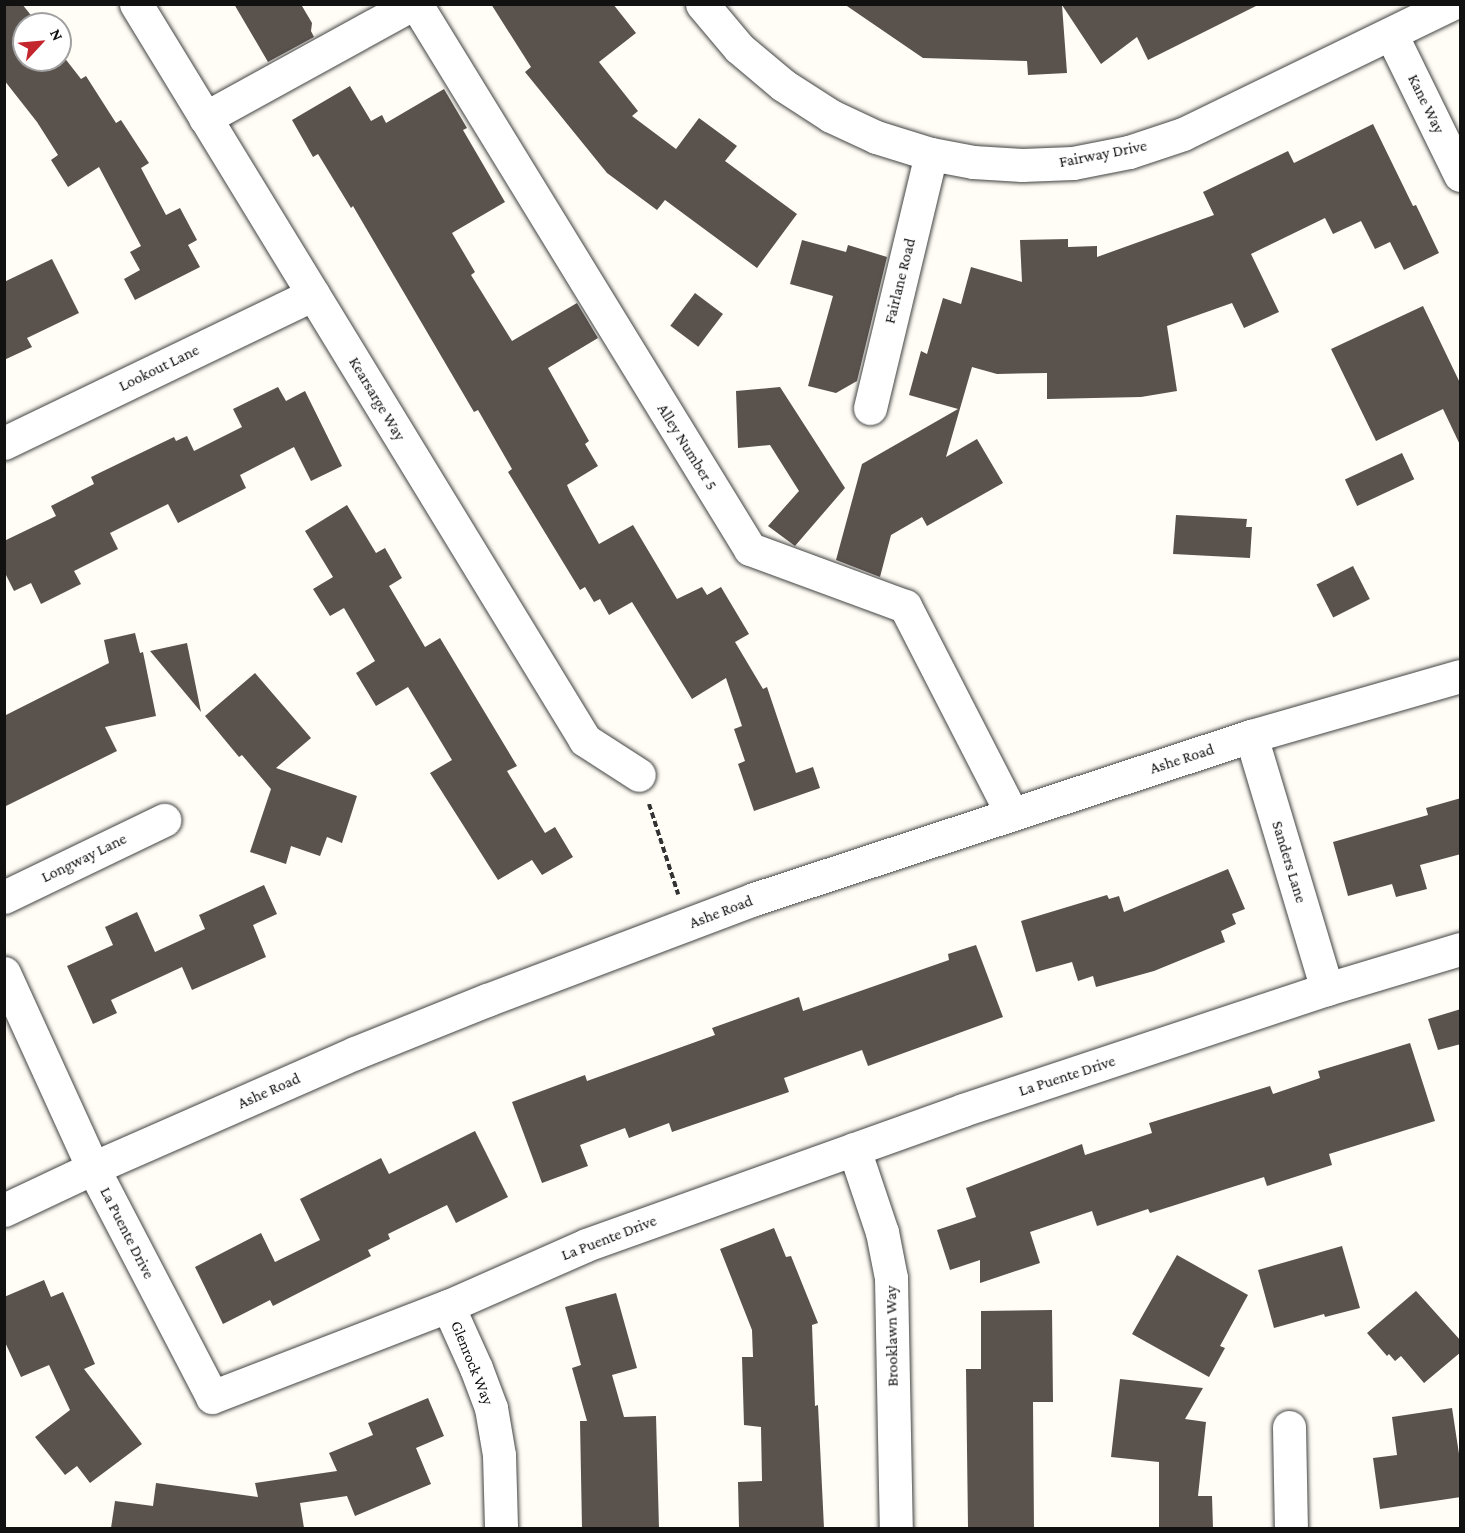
<!DOCTYPE html>
<html>
<head>
<meta charset="utf-8">
<style>
  body { margin:0 }
  #map { position:relative; width:1465px; height:1533px; overflow:hidden; background:#fffdf5; font-family:"Crimson Pro",serif }
  div>[style] { position:absolute }
  [style*='--x'] { left:calc(var(--x)*1px); top:calc(var(--y)*1px); width:calc(var(--w)*1px); rotate:calc(var(--a)*1deg) }
  .building>* { inset:0; background:#5a524d; transform-origin:0 0 }
  .path>* { height:4px; margin-top:-2px; transform-origin:0; background:repeating-linear-gradient(90deg,#333 0 6px,transparent 0 9px) }
  .roads { filter:drop-shadow(0 0 2px #444) drop-shadow(0 0 2px #444) }
  .minor>* { height:33px; margin:-16.5px; padding:0 16.5px; transform-origin:16.5px; border-radius:16.5px; background:#fff }
  span { translate:-50% -50%; white-space:nowrap; text-align:center; line-height:1.15; -webkit-text-stroke:6px #fff; paint-order:stroke }
  .street-label { font-size:16px; color:#111 }
  .frame { position:absolute; inset:0; border:6px solid #111; pointer-events:none }
  .north { position:absolute; left:12px; top:12px; width:60px; height:60px; box-sizing:border-box; background:#fff; border:2px solid #a0a0a0; border-radius:50%; rotate:64deg; font-size:16px; font-weight:700; line-height:24px; text-align:center; color:#111 }
  .north::after { content:''; display:block; margin:auto; width:21px; height:27px; background:#c4262e; clip-path:polygon(50% 0,100% 100%,50% 72%,0 100%) }
</style>
</head>
<body>
<div id="map">
  <div class="building">
    <i style="clip-path:polygon(4px 4px,22px 4px,38px 24px,24px 24px,24px 60px,60px 60px,60px 52px,81px 79px,86px 76px,116px 123px,121px 120px,149px 163px,141px 168px,166px 215px,180px 208px,197px 240px,188px 245px,200px 267px,135px 300px,124px 279px,140px 270px,130px 252px,141px 246px,99px 167px,68px 187px,51px 160px,58px 155px,37px 122px,4px 80px)"></i>
    <i style="clip-path:polygon(234px 4px,302px 6px,312px 23px,311px 31px,314px 37px,268px 62px)"></i>
    <i style="clip-path:polygon(491px 4px,613px 4px,636px 33px,599px 62px,638px 111px,632px 116px,676px 149px,699px 118px,737px 146px,725px 161px,797px 214px,757px 268px,665px 200px,657px 210px,607px 173px,525px 72px,531px 67px)"></i>
    <i style="clip-path:polygon(844px 4px,1023px 6px,1023px 4px,1260px 4px,1148px 60px,1137px 37px,1101px 64px,1062px 5px,1067px 73px,1028px 75px,1027px 61px,923px 58px)"></i>
    <i style="clip-path:polygon(350px 86px,371px 121px,382px 115px,386px 123px,444px 89px,467px 128px,463px 130px,505px 202px,452px 233px,475px 272px,471px 275px,512px 341px,577px 303px,598px 338px,548px 368px,589px 441px,585px 444px,598px 466px,567px 485px,570px 492px,599px 544px,633px 525px,677px 599px,702px 587px,707px 595px,721px 587px,749px 634px,735px 642px,763px 689px,767px 687px,796px 773px,813px 767px,820px 788px,754px 811px,738px 764px,745px 761px,734px 729px,742px 726px,726px 678px,692px 699px,632px 602px,609px 615px,600px 599px,594px 602px,585px 587px,580px 590px,508px 472px,512px 469px,478px 410px,474px 412px,353px 206px,351px 208px,318px 154px,313px 157px,292px 120px)"></i>
    <i style="clip-path:polygon(1373px 124px,1413px 206px,1416px 205px,1439px 253px,1404px 270px,1390px 242px,1375px 249px,1361px 221px,1333px 234px,1325px 218px,1251px 254px,1279px 312px,1244px 328px,1232px 303px,1167px 326px,1177px 391px,1141px 397px,1047px 399px,1047px 373px,997px 374px,972px 367px,946px 457px,977px 439px,1003px 483px,927px 526px,922px 517px,891px 535px,880px 577px,836px 560px,862px 464px,958px 409px,909px 395px,921px 351px,927px 354px,943px 298px,961px 304px,971px 267px,1022px 282px,1020px 240px,1068px 239px,1068px 247px,1097px 246px,1097px 257px,1214px 215px,1203px 192px,1288px 151px,1294px 163px)"></i>
    <i style="clip-path:polygon(802px 240px,846px 252px,848px 245px,887px 257px,857px 381px,836px 393px,808px 386px,833px 296px,790px 284px)"></i>
    <i style="clip-path:polygon(52px 259px,79px 313px,27px 338px,32px 347px,4px 360px,4px 282px)"></i>
    <i style="left:695px;top:293px;width:35px;height:41px;rotate:37deg"></i>
    <i style="clip-path:polygon(1423px 306px,1461px 385px,1461px 447px,1443px 409px,1376px 441px,1331px 349px)"></i>
    <i style="clip-path:polygon(278px 387px,286px 401px,305px 391px,342px 466px,311px 481px,294px 447px,240px 475px,246px 488px,178px 523px,168px 504px,110px 533px,118px 549px,74px 571px,81px 584px,41px 604px,31px 583px,14px 591px,4px 571px,4px 541px,56px 516px,51px 506px,94px 484px,91px 477px,122px 462px,174px 437px,176px 441px,187px 436px,194px 451px,242px 427px,233px 409px)"></i>
    <i style="clip-path:polygon(780px 387px,845px 488px,795px 546px,768px 526px,799px 491px,770px 445px,738px 448px,736px 391px)"></i>
    <i style="left:1402px;top:453px;width:29px;height:63px;rotate:65deg"></i>
    <i style="clip-path:polygon(347px 505px,376px 553px,385px 548px,402px 578px,389px 586px,425px 647px,440px 638px,517px 766px,507px 771px,545px 833px,555px 827px,573px 857px,542px 875px,532px 860px,498px 880px,430px 773px,452px 760px,408px 687px,376px 706px,356px 673px,375px 661px,344px 608px,330px 616px,313px 589px,333px 577px,305px 531px)"></i>
    <i style="clip-path:polygon(1176px 515px,1247px 519px,1246px 527px,1252px 527px,1250px 558px,1173px 554px)"></i>
    <i style="left:1353px;top:566px;width:37px;height:41px;rotate:63deg"></i>
    <i style="clip-path:polygon(135px 633px,140px 653px,143px 652px,156px 716px,105px 727px,117px 751px,4px 807px,4px 716px,109px 663px,104px 640px)"></i>
    <i style="clip-path:polygon(187px 643px,201px 712px,150px 651px)"></i>
    <i style="clip-path:polygon(255px 673px,311px 738px,276px 768px,357px 796px,342px 843px,327px 837px,320px 856px,291px 846px,286px 864px,250px 852px,271px 789px,242px 755px,239px 757px,205px 716px)"></i>
    <i style="clip-path:polygon(1461px 798px,1461px 854px,1420px 865px,1427px 889px,1396px 897px,1392px 884px,1348px 896px,1333px 842px,1428px 815px,1426px 808px)"></i>
    <i style="clip-path:polygon(1228px 869px,1245px 909px,1232px 914px,1236px 924px,1221px 931px,1225px 942px,1154px 971px,1096px 987px,1093px 976px,1078px 981px,1072px 962px,1036px 972px,1021px 921px,1107px 895px,1109px 899px,1119px 896px,1124px 912px)"></i>
    <i style="clip-path:polygon(264px 885px,277px 914px,253px 925px,266px 957px,192px 990px,182px 967px,111px 1000px,117px 1013px,93px 1024px,67px 966px,113px 945px,105px 927px,137px 912px,155px 952px,205px 929px,199px 915px)"></i>
    <i style="clip-path:polygon(976px 945px,1003px 1017px,868px 1066px,862px 1050px,784px 1078px,789px 1092px,672px 1132px,669px 1123px,629px 1138px,625px 1128px,580px 1145px,588px 1166px,542px 1183px,512px 1102px,585px 1075px,587px 1081px,715px 1035px,712px 1028px,799px 997px,803px 1011px,949px 960px,948px 954px)"></i>
    <i style="clip-path:polygon(1461px 1009px,1461px 1044px,1438px 1050px,1428px 1019px)"></i>
    <i style="clip-path:polygon(1410px 1043px,1435px 1121px,1329px 1154px,1332px 1165px,1267px 1186px,1264px 1177px,1150px 1213px,1148px 1209px,1097px 1226px,1092px 1211px,1030px 1232px,1040px 1263px,980px 1283px,980px 1260px,950px 1270px,937px 1230px,976px 1217px,966px 1188px,1082px 1144px,1085px 1155px,1152px 1133px,1149px 1123px,1270px 1086px,1273px 1094px,1320px 1078px,1318px 1071px)"></i>
    <i style="clip-path:polygon(475px 1131px,508px 1197px,456px 1223px,447px 1205px,388px 1234px,390px 1239px,368px 1250px,371px 1256px,273px 1306px,270px 1300px,223px 1324px,195px 1267px,261px 1233px,275px 1262px,320px 1240px,300px 1199px,381px 1158px,389px 1174px)"></i>
    <i style="clip-path:polygon(774px 1228px,786px 1257px,791px 1256px,818px 1323px,812px 1325px,815px 1406px,818px 1405px,824px 1528px,739px 1528px,738px 1482px,762px 1481px,761px 1427px,744px 1425px,742px 1357px,753px 1357px,752px 1330px,720px 1249px)"></i>
    <i style="clip-path:polygon(1342px 1246px,1360px 1308px,1325px 1317px,1324px 1314px,1274px 1328px,1258px 1270px)"></i>
    <i style="clip-path:polygon(1177px 1255px,1248px 1295px,1220px 1346px,1225px 1348px,1209px 1377px,1132px 1334px)"></i>
    <i style="clip-path:polygon(44px 1280px,51px 1297px,63px 1292px,95px 1364px,84px 1369px,142px 1444px,90px 1483px,77px 1466px,65px 1475px,35px 1437px,70px 1410px,49px 1365px,21px 1377px,4px 1340px,4px 1297px)"></i>
    <i style="clip-path:polygon(1416px 1291px,1461px 1341px,1461px 1352px,1424px 1383px,1401px 1356px,1395px 1361px,1389px 1354px,1387px 1356px,1367px 1333px)"></i>
    <i style="clip-path:polygon(616px 1293px,637px 1368px,612px 1375px,624px 1417px,656px 1416px,659px 1528px,582px 1528px,580px 1421px,587px 1421px,572px 1368px,581px 1365px,565px 1307px)"></i>
    <i style="clip-path:polygon(1052px 1310px,1053px 1402px,1033px 1402px,1034px 1528px,968px 1528px,966px 1369px,981px 1369px,981px 1311px)"></i>
    <i style="clip-path:polygon(1120px 1379px,1203px 1388px,1185px 1419px,1206px 1422px,1198px 1496px,1212px 1496px,1213px 1528px,1159px 1528px,1159px 1462px,1111px 1457px)"></i>
    <i style="clip-path:polygon(428px 1398px,444px 1436px,416px 1448px,431px 1484px,355px 1516px,347px 1496px,300px 1503px,304px 1528px,111px 1528px,115px 1501px,153px 1506px,156px 1483px,258px 1497px,255px 1483px,337px 1471px,329px 1453px,373px 1435px,368px 1423px)"></i>
    <i style="clip-path:polygon(1452px 1408px,1461px 1467px,1461px 1497px,1380px 1509px,1373px 1458px,1397px 1455px,1392px 1417px)"></i>
  </div>
  <div class="path">
    <i style="--x:649;--y:804;--w:95;--a:72.1"></i>
  </div>
  <div class="roads">
    <div class="minor">
      <i style="--x:136;--y:4;--w:862;--a:58.61"></i>
      <i style="--x:585;--y:740;--w:64;--a:32.9"></i>
      <i style="--x:416;--y:4;--w:639;--a:58.5"></i>
      <i style="--x:750;--y:549;--w:165;--a:20.2"></i>
      <i style="--x:905;--y:606;--w:234;--a:62.8"></i>
      <i style="--x:702;--y:4;--w:57;--a:49.9"></i>
      <i style="--x:739;--y:48;--w:57;--a:40.1"></i>
      <i style="--x:783;--y:85;--w:57;--a:32.9"></i>
      <i style="--x:831;--y:116;--w:50;--a:25"></i>
      <i style="--x:876;--y:137;--w:58;--a:17.2"></i>
      <i style="--x:931;--y:154;--w:43;--a:10.8"></i>
      <i style="--x:973;--y:162;--w:49;--a:3.5"></i>
      <i style="--x:1022;--y:165;--w:51;--a:-2.2"></i>
      <i style="--x:1073;--y:163;--w:57;--a:-11.1"></i>
      <i style="--x:1129;--y:152;--w:57;--a:-18.4"></i>
      <i style="--x:1183;--y:134;--w:298;--a:-25.9"></i>
      <i style="--x:1391;--y:34;--w:157;--a:63.9"></i>
      <i style="--x:205;--y:118;--w:236;--a:-28.8"></i>
      <i style="--x:870;--y:408;--w:261;--a:-76.5"></i>
      <i style="--x:4;--y:443;--w:343;--a:-25.7"></i>
      <i style="--x:1251;--y:736;--w:264;--a:73.3"></i>
      <i style="--x:4;--y:897;--w:178;--a:-25.7"></i>
      <i style="--x:4;--y:973;--w:214;--a:65.5"></i>
      <i style="--x:93;--y:1168;--w:258;--a:62.5"></i>
      <i style="--x:212;--y:1397;--w:253;--a:-21.1"></i>
      <i style="--x:448;--y:1306;--w:151;--a:-23.8"></i>
      <i style="--x:586;--y:1245;--w:400;--a:-19.7"></i>
      <i style="--x:963;--y:1110;--w:384;--a:-18.4"></i>
      <i style="--x:1327;--y:989;--w:139;--a:-16.7"></i>
      <i style="--x:854;--y:1149;--w:88;--a:71.4"></i>
      <i style="--x:882;--y:1232;--w:47;--a:78.9"></i>
      <i style="--x:891;--y:1278;--w:250;--a:88.9"></i>
      <i style="--x:4;--y:1210;--w:98;--a:-25.3"></i>
      <i style="--x:93;--y:1168;--w:286;--a:-23.7"></i>
      <i style="--x:355;--y:1053;--w:142;--a:-21.9"></i>
      <i style="--x:487;--y:1000;--w:285;--a:-20.7"></i>
      <i style="--x:754;--y:899;--w:523;--a:-18.16"></i>
      <i style="--x:1251;--y:736;--w:217;--a:-16"></i>
      <i style="--x:448;--y:1306;--w:68;--a:65.7"></i>
      <i style="--x:476;--y:1368;--w:43;--a:69.4"></i>
      <i style="--x:491;--y:1408;--w:48;--a:80.3"></i>
      <i style="--x:499;--y:1455;--w:73;--a:88.4"></i>
      <i style="--x:1289;--y:1427;--w:101;--a:88.9"></i>
    </div>
  </div>
  <div class="street-label">
    <span style="left:1426px;top:104px;rotate:64deg">Kane Way</span>
    <span style="left:1103px;top:154px;rotate:-11deg">Fairway Drive</span>
    <span style="left:900px;top:281px;rotate:-76deg">Fairlane Road</span>
    <span style="left:159px;top:368px;rotate:-26deg">Lookout Lane</span>
    <span style="left:377px;top:399px;rotate:59deg">Kearsarge Way</span>
    <span style="left:687px;top:447px;rotate:58deg">Alley Number 5</span>
    <span style="left:1182px;top:759px;rotate:-18deg">Ashe Road</span>
    <span style="left:84px;top:858px;rotate:-26deg">Longway Lane</span>
    <span style="left:1289px;top:862px;rotate:73deg">Sanders Lane</span>
    <span style="left:721px;top:912px;rotate:-21deg">Ashe Road</span>
    <span style="left:1067px;top:1076px;rotate:-18deg">La Puente Drive</span>
    <span style="left:269px;top:1091px;rotate:-24deg">Ashe Road</span>
    <span style="left:127px;top:1233px;rotate:63deg">La Puente Drive</span>
    <span style="left:609px;top:1238px;rotate:-21deg">La Puente Drive</span>
    <span style="left:892px;top:1336px;rotate:-91deg">Brooklawn Way</span>
    <span style="left:472px;top:1363px;rotate:68deg">Glenrock Way</span>
  </div>
  <div class="frame"></div>
  <div class="north">N</div>
</div>
</body>
</html>
